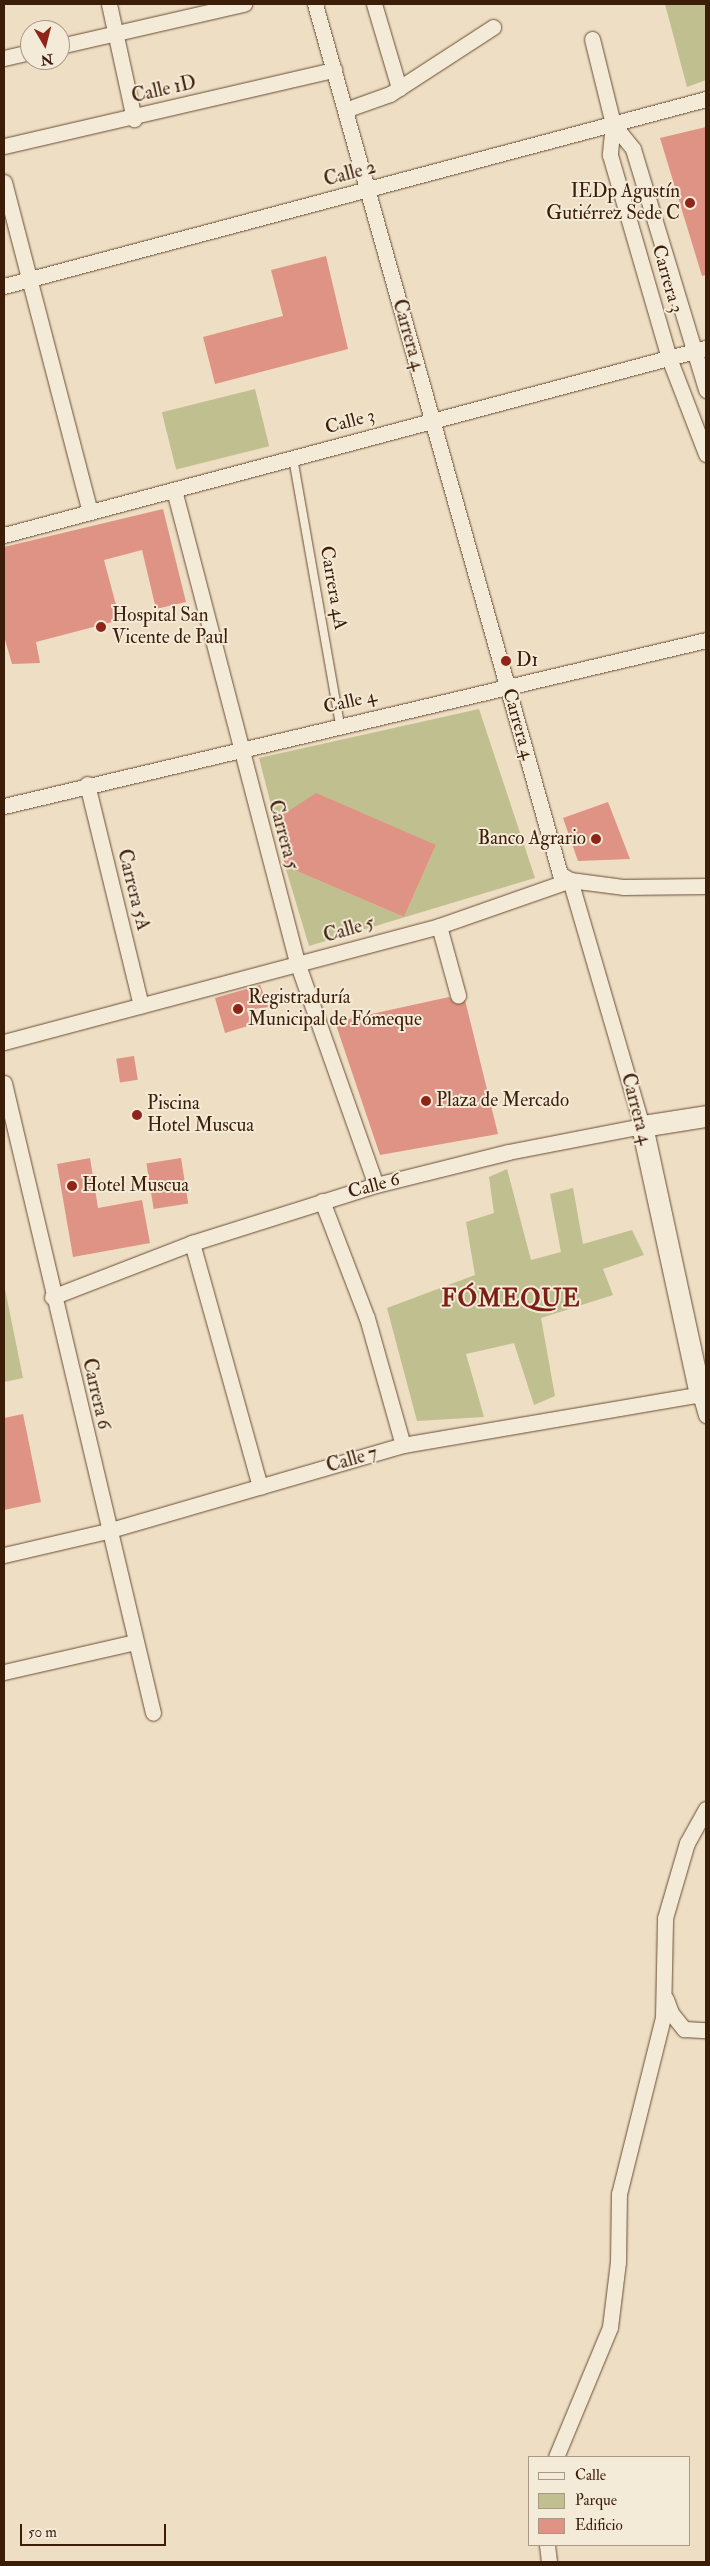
<!DOCTYPE html>
<html>
<head>
<meta charset="utf-8">
<style>
  body { margin:0 }
  #map { position:relative; width:710px; height:2566px; overflow:hidden; background:#eedec3; font-family:"IM FELL Double Pica",serif }
  div>[style] { position:absolute }
  [style*='--x'] { left:calc(var(--x)*1px); top:calc(var(--y)*1px); width:calc(var(--w)*1px); rotate:calc(var(--a)*1deg) }
  .green>* { inset:0; background:#c0bf8f; transform-origin:0 0 }
  .building>* { inset:0; background:#de9384; transform-origin:0 0 }
  .roads { filter:drop-shadow(0 0 1px #684d36) drop-shadow(0 0 1px #684d36) }
  .lane>* { height:8px; margin:-4px; padding:0 4px; transform-origin:4px; border-radius:4px; background:#f4ead8 }
  .street>* { height:15px; margin:-7.5px; padding:0 7.5px; transform-origin:7.5px; border-radius:7.5px; background:#f4ead8 }
  .secondary>* { height:21px; margin:-10.5px; padding:0 10.5px; transform-origin:10.5px; border-radius:10.5px; background:#f4ead8 }
  .dots>* { width:14px; height:14px; translate:-50% -50%; box-sizing:border-box; border:2px solid #f4ead8; border-radius:50% }
  span { translate:-50% -50%; white-space:nowrap; text-align:center; line-height:1.15; -webkit-text-stroke:4px #f4ead8; paint-order:stroke }
  .street-label { font-size:19px; color:#3c1d07 }
  .poi-label { font-size:19px; color:#3c1d07 }
  .right { translate:-100% -50%; text-align:right }
  .left { translate:0 -50%; text-align:left }
  .district-label { font-size:24px; color:#7a1f14; font-weight:700; letter-spacing:1px }
  .frame { position:absolute; inset:0; border:5px solid #3c1d07; pointer-events:none }
  .legend { position:absolute; left:528px; top:2456px; width:162px; height:90px; box-sizing:border-box; background:#f4ead8; border:1px solid #aa9884; margin:0; padding:6px 9px; list-style:none; font-size:15px; color:#3c1d07 }
  .legend li { display:flex; align-items:center; gap:10px; height:25px }
  .legend b { width:25px; border:1px solid #aa9884 }
  .north { position:absolute; left:20px; top:20px; width:50px; height:50px; box-sizing:border-box; background:#f4ead8; border:1px solid #aa9884; border-radius:50%; rotate:172deg; font-size:14px; font-weight:700; line-height:20px; text-align:center; color:#3c1d07 }
  .north::after { content:''; display:block; margin:auto; width:18px; height:22px; background:#8f2418; clip-path:polygon(50% 0,100% 100%,50% 72%,0 100%) }
  .scale { position:absolute; left:20px; top:2524px; width:146px; height:22px; box-sizing:border-box; border:2px solid #3c1d07; border-top:0; padding-left:6px; font-size:15px; line-height:18px; white-space:nowrap; color:#3c1d07; -webkit-text-stroke:4px #f4ead8; paint-order:stroke }
</style>
</head>
<body>
<div id="map">
  <div class="green">
    <i style="clip-path:polygon(665px 4px,706px 4px,706px 80px,687px 87px)"></i>
    <i style="left:255px;top:389px;width:59px;height:96px;rotate:76deg"></i>
    <i style="clip-path:polygon(479px 709px,535px 878px,309px 946px,285px 866px,404px 917px,436px 845px,275px 820px,259px 758px)"></i>
    <i style="clip-path:polygon(507px 1169px,531px 1260px,561px 1252px,550px 1194px,573px 1188px,583px 1244px,632px 1230px,644px 1255px,603px 1269px,613px 1295px,541px 1318px,555px 1396px,534px 1405px,514px 1343px,466px 1354px,484px 1417px,417px 1421px,387px 1308px,475px 1275px,466px 1222px,494px 1213px,489px 1177px)"></i>
    <i style="clip-path:polygon(4px 1284px,23px 1378px,4px 1382px)"></i>
  </div>
  <div class="building">
    <i style="clip-path:polygon(706px 127px,706px 275px,702px 276px,660px 138px)"></i>
    <i style="clip-path:polygon(326px 256px,348px 349px,215px 384px,203px 337px,283px 316px,271px 270px)"></i>
    <i style="clip-path:polygon(163px 509px,186px 602px,156px 609px,142px 550px,104px 560px,120px 620px,36px 642px,40px 663px,12px 664px,4px 636px,4px 547px)"></i>
    <i style="clip-path:polygon(316px 793px,436px 845px,404px 917px,285px 866px,275px 820px)"></i>
    <i style="clip-path:polygon(608px 802px,630px 859px,578px 861px,563px 818px)"></i>
    <i style="clip-path:polygon(260px 985px,269px 1007px,247px 1010px,251px 1025px,225px 1033px,215px 998px)"></i>
    <i style="clip-path:polygon(449px 997px,456px 1004px,465px 1000px,498px 1134px,380px 1155px,335px 1022px)"></i>
    <i style="left:134px;top:1056px;width:24px;height:18px;rotate:81deg"></i>
    <i style="clip-path:polygon(90px 1158px,98px 1208px,142px 1200px,150px 1243px,73px 1257px,57px 1164px)"></i>
    <i style="left:181px;top:1158px;width:46px;height:35px;rotate:81deg"></i>
    <i style="clip-path:polygon(23px 1414px,41px 1502px,4px 1510px,4px 1418px)"></i>
  </div>
  <div class="roads">
    <div class="lane">
      <i style="--x:293;--y:458;--w:271;--a:80"></i>
    </div>
    <div class="street">
      <i style="--x:109;--y:4;--w:118;--a:77.7"></i>
      <i style="--x:374;--y:4;--w:88;--a:73.4"></i>
      <i style="--x:592;--y:39;--w:88;--a:76.1"></i>
      <i style="--x:613;--y:124;--w:31;--a:96"></i>
      <i style="--x:610;--y:155;--w:211;--a:73.8"></i>
      <i style="--x:669;--y:358;--w:103;--a:68.9"></i>
      <i style="--x:60;--y:46;--w:189;--a:-12.9"></i>
      <i style="--x:4;--y:58;--w:27;--a:-13"></i>
      <i style="--x:345;--y:110;--w:48;--a:-19.6"></i>
      <i style="--x:390;--y:94;--w:123;--a:-33"></i>
      <i style="--x:613;--y:124;--w:32;--a:51"></i>
      <i style="--x:633;--y:149;--w:252;--a:73.1"></i>
      <i style="--x:4;--y:146;--w:339;--a:-13"></i>
      <i style="--x:4;--y:182;--w:341;--a:75.4"></i>
      <i style="--x:4;--y:286;--w:726;--a:-14.92"></i>
      <i style="--x:174;--y:490;--w:491;--a:75.4"></i>
      <i style="--x:298;--y:965;--w:233;--a:70.5"></i>
      <i style="--x:4;--y:535;--w:726;--a:-14.92"></i>
      <i style="--x:87;--y:784;--w:228;--a:76.3"></i>
      <i style="--x:4;--y:806;--w:721;--a:-13.3"></i>
      <i style="--x:439;--y:926;--w:72;--a:74.6"></i>
      <i style="--x:4;--y:1042;--w:450;--a:-14.9"></i>
      <i style="--x:439;--y:926;--w:139;--a:-19.3"></i>
      <i style="--x:570;--y:880;--w:53;--a:7.5"></i>
      <i style="--x:623;--y:887;--w:83;--a:-0.7"></i>
      <i style="--x:4;--y:1083;--w:647;--a:76.69"></i>
      <i style="--x:322;--y:1201;--w:125;--a:69"></i>
      <i style="--x:367;--y:1318;--w:132;--a:74.2"></i>
      <i style="--x:192;--y:1243;--w:253;--a:74.4"></i>
      <i style="--x:52;--y:1297;--w:150;--a:-21.1"></i>
      <i style="--x:192;--y:1243;--w:193;--a:-17.5"></i>
      <i style="--x:376;--y:1185;--w:136;--a:-14"></i>
      <i style="--x:508;--y:1152;--w:136;--a:-11"></i>
      <i style="--x:642;--y:1126;--w:256;--a:-106.3"></i>
      <i style="--x:570;--y:880;--w:12;--a:-149"></i>
      <i style="--x:560;--y:874;--w:904;--a:-105.73"></i>
      <i style="--x:4;--y:1555;--w:106;--a:-13.1"></i>
      <i style="--x:107;--y:1531;--w:308;--a:-16.2"></i>
      <i style="--x:403;--y:1445;--w:301;--a:-9.7"></i>
      <i style="--x:700;--y:1394;--w:22;--a:74"></i>
      <i style="--x:4;--y:1672;--w:134;--a:-12.9"></i>
      <i style="--x:666;--y:1999;--w:15;--a:70"></i>
      <i style="--x:671;--y:2013;--w:21;--a:51"></i>
      <i style="--x:684;--y:2029;--w:22;--a:3"></i>
      <i style="--x:556;--y:2457;--w:141;--a:-67.4"></i>
      <i style="--x:610;--y:2327;--w:65;--a:-83"></i>
      <i style="--x:618;--y:2262;--w:68;--a:-89.2"></i>
      <i style="--x:619;--y:2194;--w:182;--a:-76"></i>
      <i style="--x:663;--y:2017;--w:99;--a:-88.8"></i>
      <i style="--x:665;--y:1918;--w:78;--a:-73.7"></i>
      <i style="--x:687;--y:1843;--w:39;--a:-61"></i>
      <i style="--x:547;--y:2545;--w:17;--a:83"></i>
    </div>
    <div class="secondary">
      <i style="--x:706;--y:1116;--w:65;--a:171.1"></i>
      <i style="--x:642;--y:1126;--w:274;--a:77.8"></i>
      <i style="--x:700;--y:1394;--w:6;--a:-18"></i>
    </div>
  </div>
  <div class="dots">
    <i style="left:690px;top:203px;background:#8f2418"></i>
    <i style="left:101px;top:627px;background:#8f2418"></i>
    <i style="left:506px;top:661px;background:#8f2418"></i>
    <i style="left:596px;top:839px;background:#8f2418"></i>
    <i style="left:238px;top:1009px;background:#8f2418"></i>
    <i style="left:426px;top:1101px;background:#8f2418"></i>
    <i style="left:137px;top:1115px;background:#8f2418"></i>
    <i style="left:72px;top:1186px;background:#8f2418"></i>
  </div>
  <div class="street-label">
    <span style="left:164px;top:90px;rotate:-13deg">Calle 1D</span>
    <span style="left:350px;top:174px;rotate:-15deg">Calle 2</span>
    <span style="left:667px;top:279px;rotate:74deg">Carrera 3</span>
    <span style="left:408px;top:335px;rotate:74deg">Carrera 4</span>
    <span style="left:350px;top:422px;rotate:-15deg">Calle 3</span>
    <span style="left:333px;top:588px;rotate:80deg">Carrera 4A</span>
    <span style="left:350px;top:702px;rotate:-13deg">Calle 4</span>
    <span style="left:518px;top:724px;rotate:74deg">Carrera 4</span>
    <span style="left:283px;top:835px;rotate:75deg">Carrera 5</span>
    <span style="left:133px;top:890px;rotate:76deg">Carrera 5A</span>
    <span style="left:349px;top:930px;rotate:-16deg">Calle 5</span>
    <span style="left:636px;top:1109px;rotate:75deg">Carrera 4</span>
    <span style="left:374px;top:1186px;rotate:-15deg">Calle 6</span>
    <span style="left:96px;top:1394px;rotate:77deg">Carrera 6</span>
    <span style="left:352px;top:1460px;rotate:-16deg">Calle 7</span>
  </div>
  <div class="poi-label">
    <span class="right" style="left:680px;top:203px">IEDp Agustín<br>Gutiérrez Sede C</span>
    <span class="left" style="left:112px;top:627px">Hospital San<br>Vicente de Paul</span>
    <span class="left" style="left:516px;top:661px">D1</span>
    <span class="right" style="left:586px;top:839px">Banco Agrario</span>
    <span class="left" style="left:248px;top:1009px">Registraduría<br>Municipal de Fómeque</span>
    <span class="left" style="left:436px;top:1101px">Plaza de Mercado</span>
    <span class="left" style="left:147px;top:1115px">Piscina<br>Hotel Muscua</span>
    <span class="left" style="left:82px;top:1186px">Hotel Muscua</span>
  </div>
  <div class="district-label">
    <span style="left:511px;top:1299px">FÓMEQUE</span>
  </div>
  <div class="frame"></div>
  <ul class="legend">
  <li><b style="height:6px;background:#f4ead8"></b>Calle</li>
  <li><b style="height:14px;background:#c0bf8f"></b>Parque</li>
  <li><b style="height:14px;background:#de9384"></b>Edificio</li>
  </ul>
  <div class="north">N</div>
  <div class="scale">50 m</div>
</div>
</body>
</html>
